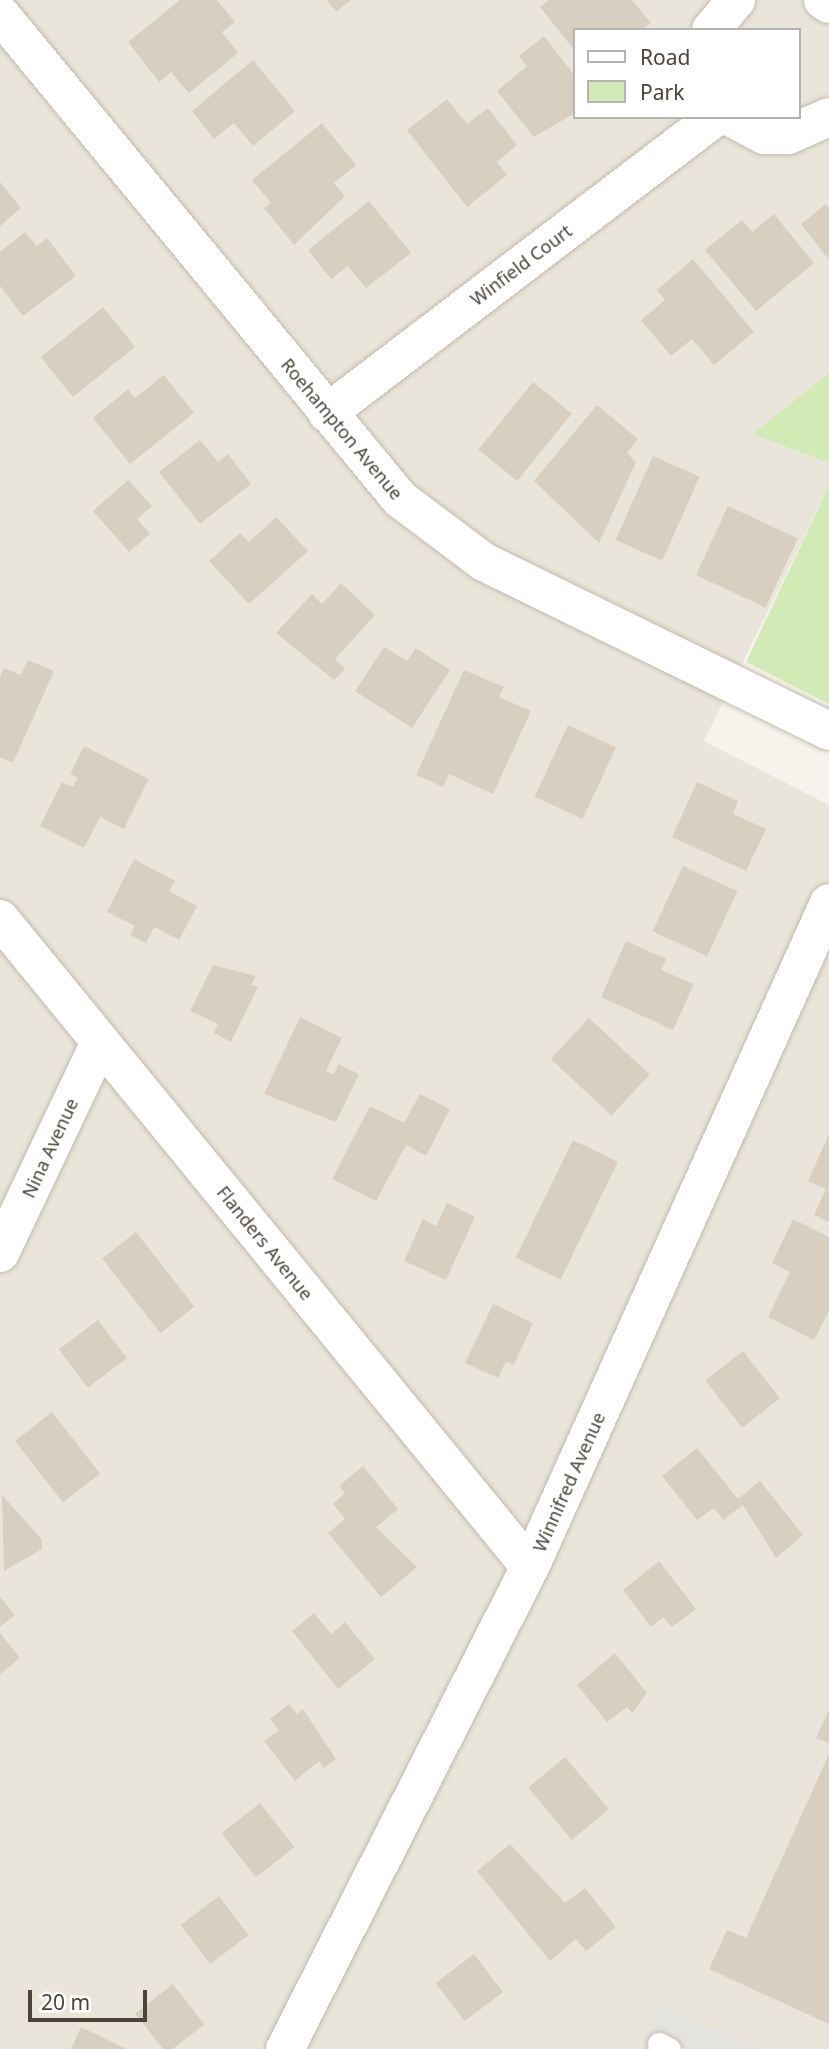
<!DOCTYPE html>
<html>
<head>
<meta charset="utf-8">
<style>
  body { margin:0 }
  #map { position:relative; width:829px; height:2049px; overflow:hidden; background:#f6f3ec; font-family:"Noto Sans",sans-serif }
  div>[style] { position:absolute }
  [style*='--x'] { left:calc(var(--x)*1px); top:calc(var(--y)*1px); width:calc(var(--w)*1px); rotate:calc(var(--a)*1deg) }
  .residential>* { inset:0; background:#eae5da }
  .green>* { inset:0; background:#d2eab5 }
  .parking>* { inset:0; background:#e5e3e0 }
  .building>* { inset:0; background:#d8cfc1; transform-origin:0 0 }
  .roads { filter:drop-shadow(0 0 2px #c2bbae) drop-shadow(0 0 2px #c2bbae) }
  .service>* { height:23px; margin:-11.5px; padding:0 11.5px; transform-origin:11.5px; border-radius:11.5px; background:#fff }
  .minor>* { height:38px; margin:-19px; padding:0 19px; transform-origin:19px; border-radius:19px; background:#fff }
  span { translate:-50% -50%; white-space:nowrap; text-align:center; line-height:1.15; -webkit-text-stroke:5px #fff; paint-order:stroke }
  .street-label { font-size:18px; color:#4b4439 }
  .legend { position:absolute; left:573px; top:28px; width:228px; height:91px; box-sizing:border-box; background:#fff; border:2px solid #b7b4b0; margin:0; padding:9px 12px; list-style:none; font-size:21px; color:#4b4439 }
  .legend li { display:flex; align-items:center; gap:14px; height:35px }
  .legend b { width:35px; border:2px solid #b7b4b0 }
  .scale { position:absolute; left:28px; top:1990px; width:119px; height:32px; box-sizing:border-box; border:4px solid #4b4439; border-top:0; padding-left:9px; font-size:21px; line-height:24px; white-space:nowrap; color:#4b4439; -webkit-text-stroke:5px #fff; paint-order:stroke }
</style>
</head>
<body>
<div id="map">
  <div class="residential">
    <i style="clip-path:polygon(evenodd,0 0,829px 0,829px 373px,754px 434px,829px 463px,829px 486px,704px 741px,829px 805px,829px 2049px,0 2049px,0 0,575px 30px,799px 30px,799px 117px,575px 117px,575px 30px)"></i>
  </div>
  <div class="green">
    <i style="clip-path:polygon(829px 373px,829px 463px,753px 434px)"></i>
    <i style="clip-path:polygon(829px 486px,829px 704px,746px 662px)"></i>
  </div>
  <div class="parking">
    <i style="clip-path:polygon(659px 2005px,759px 2049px,640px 2049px)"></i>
  </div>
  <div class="building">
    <i style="clip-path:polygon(180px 0,217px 0,235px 22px,222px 32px,238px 53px,189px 93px,171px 72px,159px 82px,128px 42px)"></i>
    <i style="clip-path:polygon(327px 0,351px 0,336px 12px)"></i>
    <i style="clip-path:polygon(549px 0,632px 0,651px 23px,642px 30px,575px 30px,575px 51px,540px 7px)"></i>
    <i style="clip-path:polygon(544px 36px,575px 76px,575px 113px,534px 137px,497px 91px,527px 66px,519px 56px)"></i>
    <i style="clip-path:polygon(253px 60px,295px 111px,253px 146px,234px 123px,214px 139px,192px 111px)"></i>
    <i style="clip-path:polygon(447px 99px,467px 124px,488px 108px,517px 145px,497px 162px,507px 175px,467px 207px,407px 130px)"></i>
    <i style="clip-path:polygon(322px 123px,356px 165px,334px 183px,345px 196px,294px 245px,264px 208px,271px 203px,252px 180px)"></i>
    <i style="clip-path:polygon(0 182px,21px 208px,0 226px)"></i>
    <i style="clip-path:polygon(369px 201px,411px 253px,366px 288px,348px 266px,331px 279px,308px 250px)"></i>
    <i style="clip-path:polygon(826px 204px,829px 208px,829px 260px,801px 224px)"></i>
    <i style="clip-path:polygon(774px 214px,814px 263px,756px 311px,705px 250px,742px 220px,752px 232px)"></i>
    <i style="clip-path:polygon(25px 232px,37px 246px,47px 238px,76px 276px,23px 316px,0 286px,0 252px)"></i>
    <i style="clip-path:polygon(693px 259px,754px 332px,714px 365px,692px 339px,671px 356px,641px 320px,665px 300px,657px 290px)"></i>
    <i style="left:103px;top:307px;width:51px;height:80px;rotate:51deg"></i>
    <i style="clip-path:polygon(164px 375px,194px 413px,130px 464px,93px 418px,128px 389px,135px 398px)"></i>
    <i style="left:533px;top:382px;width:50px;height:87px;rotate:39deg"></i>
    <i style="clip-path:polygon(597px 405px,638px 439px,627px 453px,636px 462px,599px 543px,534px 481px)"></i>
    <i style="clip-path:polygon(200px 440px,218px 462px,228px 454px,251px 484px,200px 524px,159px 472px)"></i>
    <i style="left:653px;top:456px;width:51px;height:92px;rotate:24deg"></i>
    <i style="clip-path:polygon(128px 480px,152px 506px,137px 519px,150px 534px,129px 552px,93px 511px)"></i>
    <i style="left:728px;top:506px;width:77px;height:76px;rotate:25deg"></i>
    <i style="clip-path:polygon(276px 517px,308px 551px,249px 604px,209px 561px,240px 533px,249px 542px)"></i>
    <i style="clip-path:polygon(341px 583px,375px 615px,335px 659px,345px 669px,334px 680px,276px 633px,312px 594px,322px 604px)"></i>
    <i style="clip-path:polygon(384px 647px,407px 661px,416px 648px,450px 670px,412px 728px,355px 691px)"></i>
    <i style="clip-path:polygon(28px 660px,54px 671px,13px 763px,0 757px,0 677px,4px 668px,21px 675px)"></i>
    <i style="clip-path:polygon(464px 670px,504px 687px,499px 697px,531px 711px,493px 794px,449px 774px,443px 787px,416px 775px)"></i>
    <i style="left:568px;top:725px;width:53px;height:79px;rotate:25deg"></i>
    <i style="clip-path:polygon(84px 746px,149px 779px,124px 829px,100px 817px,84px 848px,40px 826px,62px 782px,73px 787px,78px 778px,70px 774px)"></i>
    <i style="clip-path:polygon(697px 782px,738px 801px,733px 814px,766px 829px,746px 871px,672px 837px)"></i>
    <i style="clip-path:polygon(134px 859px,175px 881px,169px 891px,197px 906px,179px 940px,154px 927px,146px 943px,130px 935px,135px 926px,107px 912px)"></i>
    <i style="left:683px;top:866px;width:60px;height:72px;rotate:25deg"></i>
    <i style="clip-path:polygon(626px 941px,666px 959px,661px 970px,694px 984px,673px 1030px,601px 997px)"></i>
    <i style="clip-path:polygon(213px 965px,256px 976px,251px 985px,258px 987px,231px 1042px,214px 1033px,218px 1024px,190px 1011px)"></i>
    <i style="clip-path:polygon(300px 1017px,342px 1038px,326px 1071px,334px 1075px,338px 1064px,359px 1074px,336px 1122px,264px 1094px)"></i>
    <i style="left:589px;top:1018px;width:83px;height:56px;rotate:43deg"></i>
    <i style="clip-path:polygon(420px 1094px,450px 1109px,426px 1156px,406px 1145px,376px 1201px,332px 1179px,370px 1106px,404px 1123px)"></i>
    <i style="clip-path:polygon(829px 1134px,829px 1222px,814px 1215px,826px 1189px,808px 1181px)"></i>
    <i style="left:573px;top:1140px;width:50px;height:131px;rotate:26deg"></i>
    <i style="clip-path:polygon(447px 1203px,475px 1217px,446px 1280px,404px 1261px,423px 1219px,436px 1226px)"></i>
    <i style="clip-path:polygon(793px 1219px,829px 1237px,829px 1311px,814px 1340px,768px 1317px,790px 1272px,772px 1263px)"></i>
    <i style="left:136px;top:1232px;width:95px;height:43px;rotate:52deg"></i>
    <i style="clip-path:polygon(493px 1304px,533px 1323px,514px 1365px,506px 1361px,498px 1378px,465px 1363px)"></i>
    <i style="left:98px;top:1320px;width:48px;height:49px;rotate:53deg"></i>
    <i style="left:743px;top:1351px;width:60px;height:48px;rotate:52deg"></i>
    <i style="left:52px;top:1412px;width:78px;height:47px;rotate:52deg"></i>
    <i style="clip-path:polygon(697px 1448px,738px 1499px,760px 1481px,803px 1535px,776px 1558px,743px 1505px,723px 1520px,714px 1508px,697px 1520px,662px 1476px)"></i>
    <i style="clip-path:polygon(363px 1466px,398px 1509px,376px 1527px,417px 1567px,381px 1597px,328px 1533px,345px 1519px,333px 1504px,345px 1493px,339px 1486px)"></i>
    <i style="clip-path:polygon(2px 1495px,42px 1540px,42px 1549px,4px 1571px)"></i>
    <i style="clip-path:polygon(659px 1561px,696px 1609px,672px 1627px,663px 1617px,651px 1627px,623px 1590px)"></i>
    <i style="clip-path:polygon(0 1597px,15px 1615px,0 1627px)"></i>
    <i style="clip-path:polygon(314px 1613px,331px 1634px,345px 1622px,375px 1659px,338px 1689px,292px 1631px)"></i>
    <i style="clip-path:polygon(0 1633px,20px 1658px,0 1674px)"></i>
    <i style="clip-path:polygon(615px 1653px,647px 1693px,632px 1713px,627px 1707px,607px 1722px,577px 1685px)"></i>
    <i style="clip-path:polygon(289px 1704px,297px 1714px,303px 1709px,336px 1759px,324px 1768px,319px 1761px,295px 1781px,264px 1741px,279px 1730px,270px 1719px)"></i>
    <i style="clip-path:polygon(829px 1710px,829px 1743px,816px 1738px)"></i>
    <i style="clip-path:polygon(829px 1754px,829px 2024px,709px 1969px,727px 1930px,746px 1938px)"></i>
    <i style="left:565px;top:1757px;width:68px;height:48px;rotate:50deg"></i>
    <i style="left:260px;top:1803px;width:56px;height:49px;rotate:52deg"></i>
    <i style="clip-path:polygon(510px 1844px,565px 1903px,585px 1888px,616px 1927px,586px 1951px,576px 1939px,550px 1961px,477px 1871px)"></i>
    <i style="left:219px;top:1896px;width:49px;height:48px;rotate:53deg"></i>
    <i style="left:474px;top:1954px;width:48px;height:48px;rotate:53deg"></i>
    <i style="left:173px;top:1984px;width:51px;height:48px;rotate:52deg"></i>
    <i style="clip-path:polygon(81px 2027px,127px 2049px,71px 2049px)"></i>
  </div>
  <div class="roads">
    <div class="service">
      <i style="--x:659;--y:2044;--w:11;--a:27"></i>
    </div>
    <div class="minor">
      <i style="--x:823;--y:0;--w:7;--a:34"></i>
      <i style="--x:0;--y:14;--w:629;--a:50.49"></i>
      <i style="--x:400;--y:499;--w:105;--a:36.9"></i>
      <i style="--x:484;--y:562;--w:384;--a:26.1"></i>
      <i style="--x:711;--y:30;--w:39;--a:-50"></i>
      <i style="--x:730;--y:117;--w:38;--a:28"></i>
      <i style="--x:764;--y:135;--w:24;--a:0"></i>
      <i style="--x:788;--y:135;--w:45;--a:-23.7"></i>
      <i style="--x:327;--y:413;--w:489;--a:-37.3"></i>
      <i style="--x:0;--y:919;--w:837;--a:50.72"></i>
      <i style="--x:0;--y:1253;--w:233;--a:-64.6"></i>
      <i style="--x:285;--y:2049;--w:541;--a:-63.06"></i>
      <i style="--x:530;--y:1567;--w:728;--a:-65.76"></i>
    </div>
  </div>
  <div class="street-label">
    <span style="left:521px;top:265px;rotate:-37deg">Winfield Court</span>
    <span style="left:342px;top:429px;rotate:50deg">Roehampton Avenue</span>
    <span style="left:50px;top:1148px;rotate:-65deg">Nina Avenue</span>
    <span style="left:265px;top:1243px;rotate:51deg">Flanders Avenue</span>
    <span style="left:569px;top:1482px;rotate:-66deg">Winnifred Avenue</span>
  </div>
  <ul class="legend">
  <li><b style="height:9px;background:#fff"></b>Road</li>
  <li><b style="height:19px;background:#d2eab5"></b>Park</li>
  </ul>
  <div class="scale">20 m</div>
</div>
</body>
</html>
